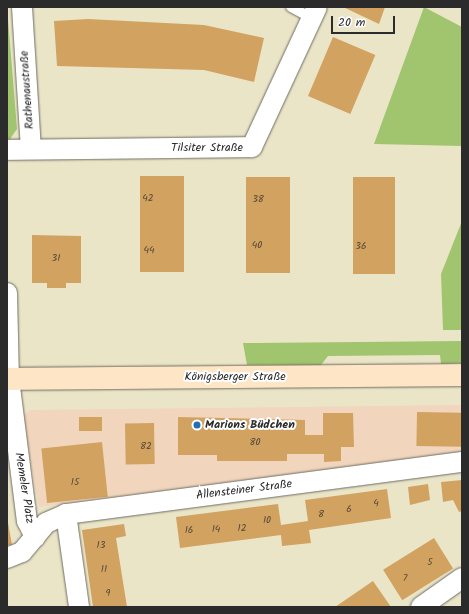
<!DOCTYPE html>
<html>
<head>
<meta charset="utf-8">
<style>
  body { margin:0 }
  #map { position:relative; width:469px; height:614px; overflow:hidden; background:#ebe5c8; font-family:Kalam,sans-serif }
  div>[style] { position:absolute }
  [style*='--x'] { left:calc(var(--x)*1px); top:calc(var(--y)*1px); width:calc(var(--w)*1px); rotate:calc(var(--a)*1deg) }
  .built>* { inset:0; background:#f1d5bd }
  .green>* { inset:0; background:#a1c46e }
  .building>* { inset:0; background:#d2a261; transform-origin:0 0 }
  .roads { filter:drop-shadow(0 0 1px #6e6c62) drop-shadow(0 0 1px #6e6c62) }
  .lane>* { height:10px; margin:-5px; padding:0 5px; transform-origin:5px; border-radius:5px; background:#fff }
  .street>* { height:20px; margin:-10px; padding:0 10px; transform-origin:10px; border-radius:10px; background:#fff }
  .secondary>* { height:22px; margin:-11px; padding:0 11px; transform-origin:11px; border-radius:11px; background:#fee5c5 }
  .dots>* { width:11px; height:11px; translate:-50% -50%; box-sizing:border-box; border:2px solid #fff; border-radius:50% }
  span { translate:-50% -50%; white-space:nowrap; text-align:center; line-height:1.15; -webkit-text-stroke:4px #fff; paint-order:stroke }
  .number-label { font-size:10px; color:#554938 }
  .number-label span { -webkit-text-stroke-width:0 }
  .street-label { font-size:12px; color:#2b2b2b }
  .poi-label { font-size:12px; color:#2b2b2b; font-weight:700 }
  .left { translate:0 -50%; text-align:left }
  .frame { position:absolute; inset:0; border:8px solid #2b2b2b; pointer-events:none }
  .scale { position:absolute; left:331px; top:16px; width:64px; height:18px; box-sizing:border-box; border:2px solid #2b2b2b; border-top:0; padding-left:5px; font-size:12px; line-height:14px; white-space:nowrap; color:#2b2b2b; -webkit-text-stroke:3px #fff; paint-order:stroke }
</style>
</head>
<body>
<div id="map">
  <div class="built">
    <i style="clip-path:polygon(462px 405px,462px 454px,39px 507px,22px 417px,30px 410px)"></i>
  </div>
  <div class="green">
    <i style="clip-path:polygon(7px 7px,17px 129px,10px 139px,7px 139px)"></i>
    <i style="clip-path:polygon(424px 7px,462px 27px,462px 146px,374px 144px)"></i>
    <i style="clip-path:polygon(462px 221px,462px 330px,443px 330px,441px 274px)"></i>
    <i style="clip-path:polygon(462px 341px,462px 363px,441px 364px,440px 355px,328px 356px,321px 365px,247px 365px,243px 343px)"></i>
  </div>
  <div class="building">
    <i style="clip-path:polygon(343px 7px,385px 7px,379px 24px)"></i>
    <i style="clip-path:polygon(88px 19px,204px 25px,264px 38px,254px 82px,204px 70px,57px 66px,54px 21px)"></i>
    <i style="left:333px;top:37px;width:46px;height:64px;rotate:23deg"></i>
    <i style="left:140px;top:176px;width:44px;height:96px"></i>
    <i style="left:246px;top:177px;width:44px;height:96px"></i>
    <i style="left:353px;top:177px;width:42px;height:97px"></i>
    <i style="clip-path:polygon(32px 235px,81px 236px,81px 283px,66px 283px,66px 288px,47px 288px,47px 283px,32px 283px)"></i>
    <i style="left:417px;top:412px;width:45px;height:34px;rotate:1deg"></i>
    <i style="clip-path:polygon(323px 413px,353px 413px,354px 447px,341px 447px,341px 461px,324px 462px,324px 454px,287px 454px,287px 461px,217px 461px,217px 455px,178px 455px,178px 417px,305px 420px,305px 435px,323px 435px)"></i>
    <i style="left:79px;top:417px;width:23px;height:14px"></i>
    <i style="left:154px;top:423px;width:41px;height:29px;rotate:89deg"></i>
    <i style="left:102px;top:442px;width:55px;height:61px;rotate:84deg"></i>
    <i style="clip-path:polygon(462px 480px,462px 511px,459px 512px,453px 500px,443px 502px,441px 482px)"></i>
    <i style="clip-path:polygon(428px 484px,430px 500px,410px 505px,408px 487px)"></i>
    <i style="clip-path:polygon(387px 489px,391px 518px,309px 530px,311px 543px,282px 546px,281px 535px,180px 548px,176px 517px,278px 504px,281px 525px,308px 521px,305px 500px)"></i>
    <i style="clip-path:polygon(7px 517px,12px 545px,7px 545px)"></i>
    <i style="clip-path:polygon(124px 524px,126px 536px,116px 538px,127px 607px,93px 607px,82px 530px)"></i>
    <i style="left:434px;top:538px;width:36px;height:60px;rotate:58deg"></i>
    <i style="clip-path:polygon(373px 581px,391px 607px,335px 607px)"></i>
  </div>
  <div class="roads">
    <div class="lane">
      <i style="--x:291;--y:7;--w:24;--a:28"></i>
    </div>
    <div class="street">
      <i style="--x:22;--y:7;--w:142;--a:86.4"></i>
      <i style="--x:7;--y:150;--w:245;--a:-0.7"></i>
      <i style="--x:252;--y:147;--w:154;--a:-65.1"></i>
      <i style="--x:7;--y:293;--w:86;--a:88.7"></i>
      <i style="--x:9;--y:379;--w:143;--a:82.8"></i>
      <i style="--x:27;--y:521;--w:18;--a:63"></i>
      <i style="--x:66;--y:514;--w:94;--a:82"></i>
      <i style="--x:7;--y:558;--w:16;--a:-22"></i>
      <i style="--x:22;--y:552;--w:38;--a:-50"></i>
      <i style="--x:46;--y:523;--w:22;--a:-24"></i>
      <i style="--x:66;--y:514;--w:399;--a:-7.5"></i>
      <i style="--x:421;--y:607;--w:50;--a:-35.3"></i>
    </div>
    <div class="secondary">
      <i style="--x:7;--y:379;--w:455;--a:-0.5"></i>
    </div>
  </div>
  <div class="dots">
    <i style="left:197px;top:425px;background:#1f6fb2"></i>
  </div>
  <div class="number-label">
    <span style="left:148px;top:199px">42</span>
    <span style="left:258px;top:200px">38</span>
    <span style="left:257px;top:246px">40</span>
    <span style="left:361px;top:247px">36</span>
    <span style="left:149px;top:251px">44</span>
    <span style="left:56px;top:259px">31</span>
    <span style="left:255px;top:443px">80</span>
    <span style="left:146px;top:447px">82</span>
    <span style="left:75px;top:483px">15</span>
    <span style="left:376px;top:504px">4</span>
    <span style="left:349px;top:510px">6</span>
    <span style="left:321px;top:515px">8</span>
    <span style="left:267px;top:521px">10</span>
    <span style="left:242px;top:529px">12</span>
    <span style="left:216px;top:530px">14</span>
    <span style="left:189px;top:531px">16</span>
    <span style="left:101px;top:546px">13</span>
    <span style="left:430px;top:563px">5</span>
    <span style="left:104px;top:570px">11</span>
    <span style="left:405px;top:579px">7</span>
    <span style="left:108px;top:594px">9</span>
  </div>
  <div class="street-label">
    <span style="left:27px;top:90px;rotate:-94deg">Rathenaustraße</span>
    <span style="left:207px;top:148px">Tilsiter Straße</span>
    <span style="left:235px;top:377px">Königsberger Straße</span>
    <span style="left:24px;top:488px;rotate:81deg">Memeler Platz</span>
    <span style="left:244px;top:490px;rotate:-7deg">Allensteiner Straße</span>
  </div>
  <div class="poi-label">
    <span class="left" style="left:205px;top:425px">Marions Büdchen</span>
  </div>
  <div class="frame"></div>
  <div class="scale">20 m</div>
</div>
</body>
</html>
